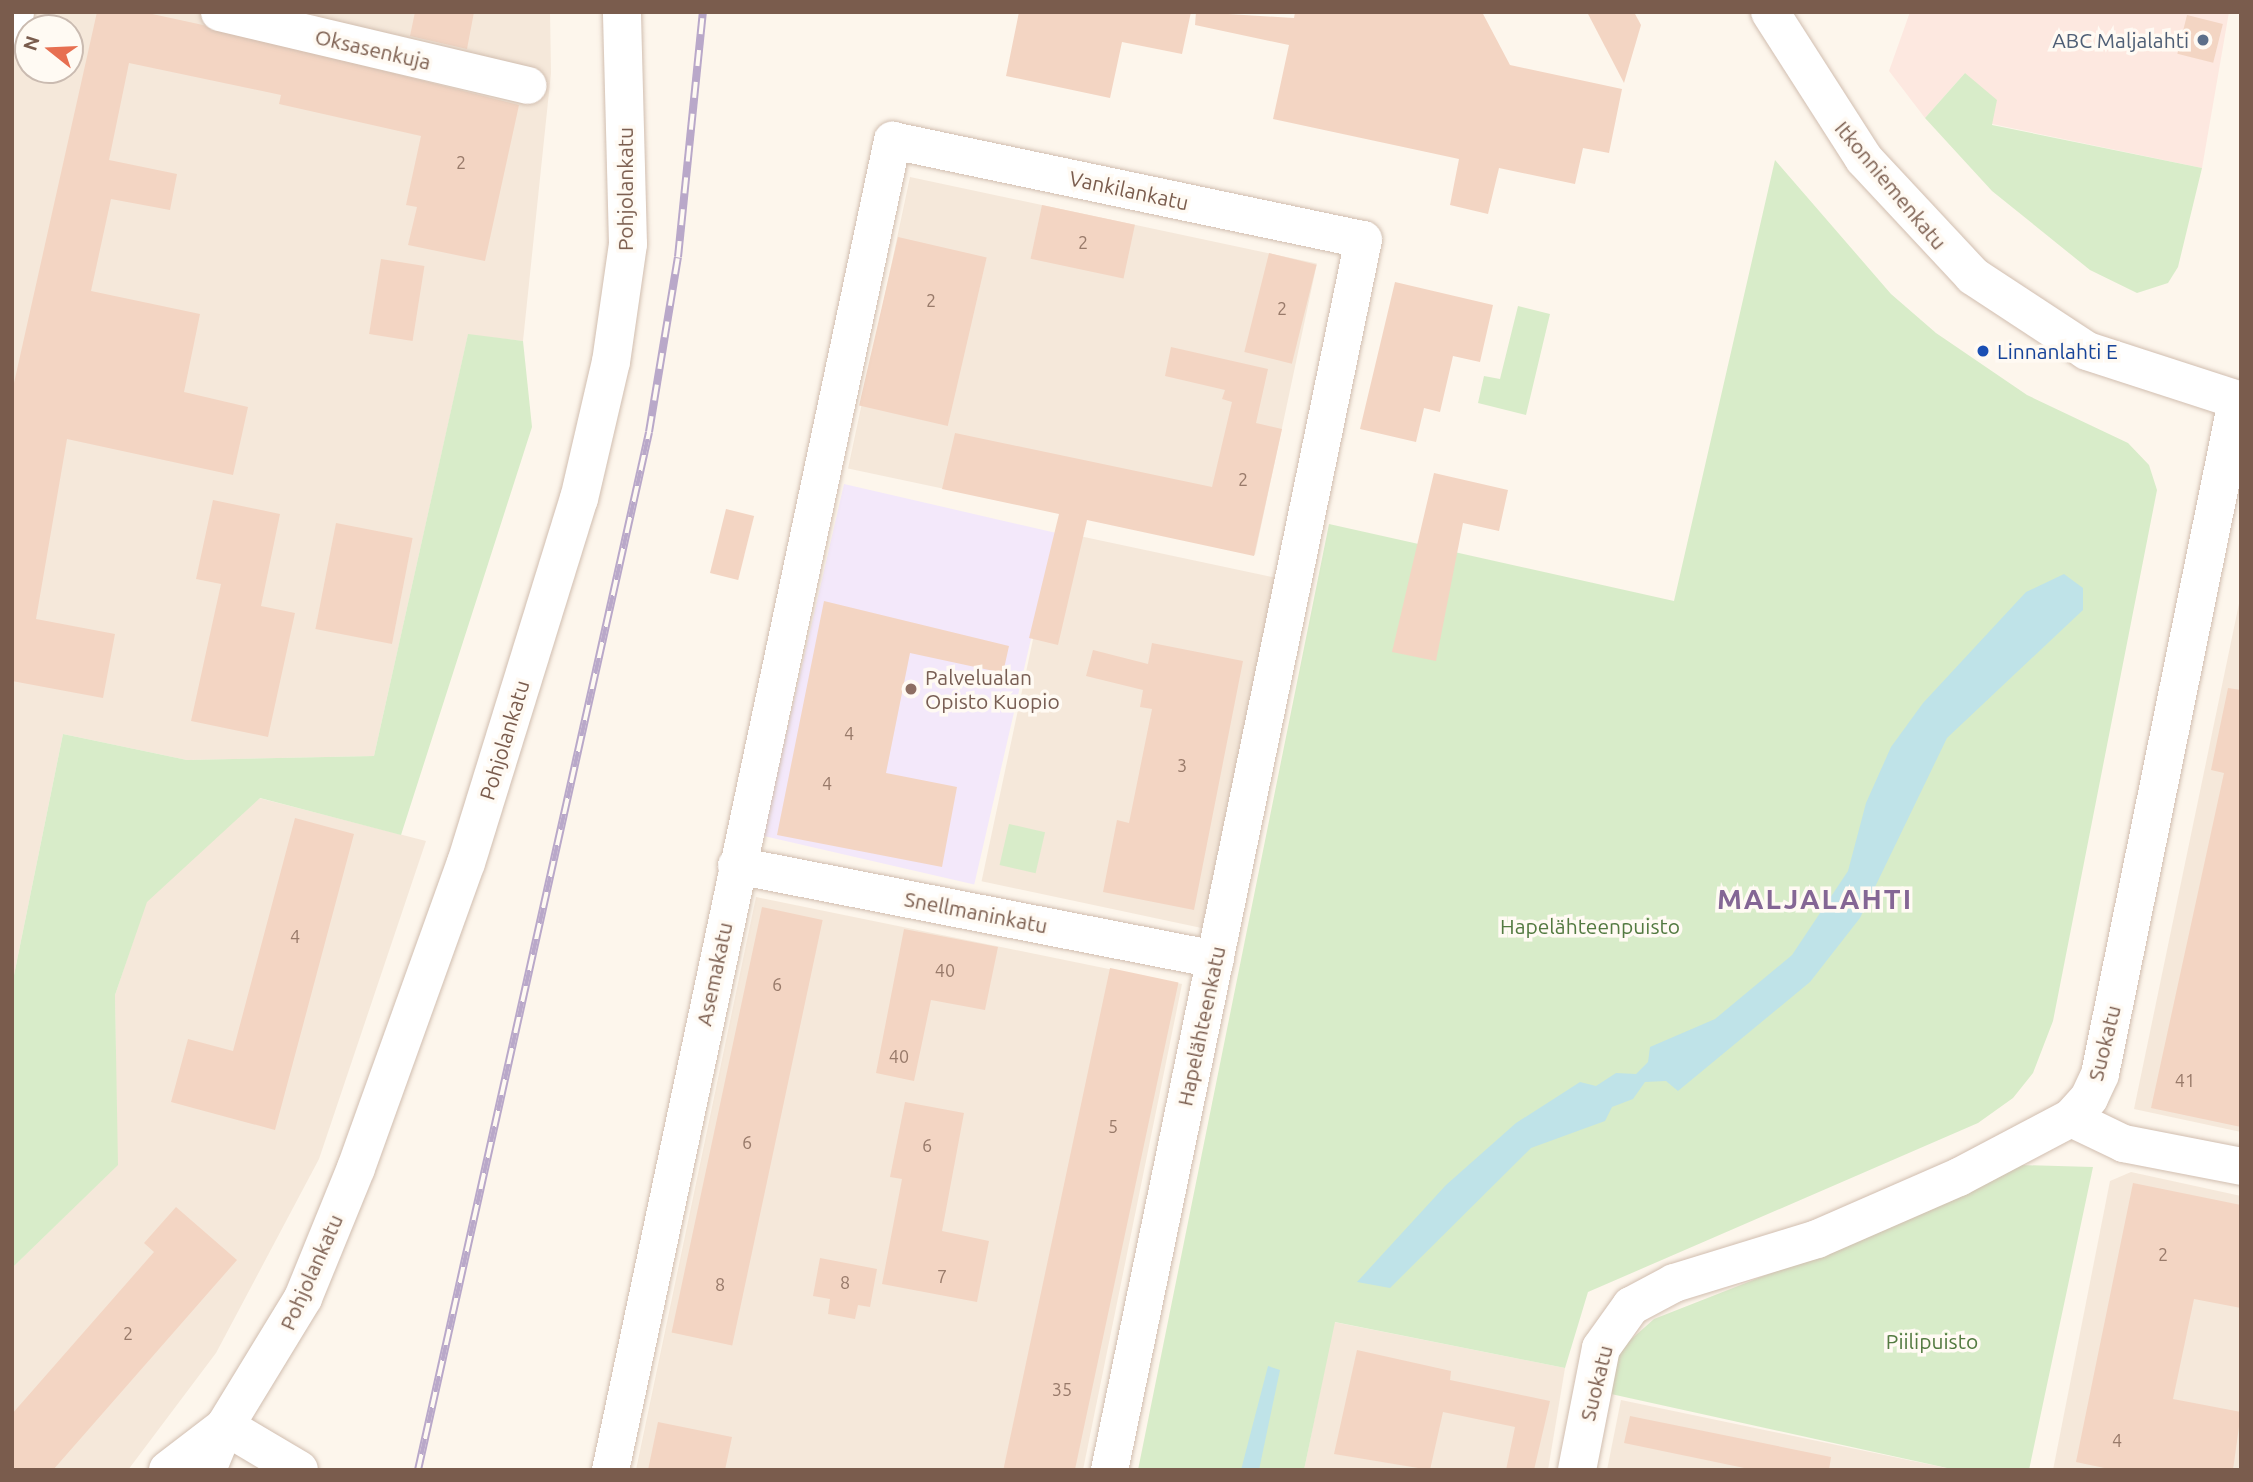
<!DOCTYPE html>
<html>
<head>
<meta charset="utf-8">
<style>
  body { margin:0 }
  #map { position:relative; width:2253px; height:1482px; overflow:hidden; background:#fdf6ec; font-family:Ubuntu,sans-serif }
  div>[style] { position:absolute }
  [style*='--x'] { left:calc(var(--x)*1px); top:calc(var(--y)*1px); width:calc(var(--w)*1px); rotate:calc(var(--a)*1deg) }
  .residential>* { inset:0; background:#f5e8da; transform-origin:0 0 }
  .commercial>* { inset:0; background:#fde8e0 }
  .education>* { inset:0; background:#f3e8fa; transform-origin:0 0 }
  .green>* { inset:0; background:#d8ecc9; transform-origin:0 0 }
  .water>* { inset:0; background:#bfe3e8 }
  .building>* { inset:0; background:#f3d5c3; transform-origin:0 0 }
  .roads { filter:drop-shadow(0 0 2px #d1beb0) drop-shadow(0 0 2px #d1beb0) }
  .minor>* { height:37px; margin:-18.5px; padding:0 18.5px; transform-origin:18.5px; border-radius:18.5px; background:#fff }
  .tertiary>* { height:38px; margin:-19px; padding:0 19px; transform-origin:19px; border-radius:19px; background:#fff }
  .secondary>* { height:38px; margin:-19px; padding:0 19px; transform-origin:19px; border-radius:19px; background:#fff }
  .rail>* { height:8px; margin-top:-4px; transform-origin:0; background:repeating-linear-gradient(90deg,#fffaf3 0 16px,#b9a8c9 0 32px); box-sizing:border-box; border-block:2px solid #b9a8c9 }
  .dots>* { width:19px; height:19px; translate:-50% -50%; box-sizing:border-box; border:4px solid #fffaf3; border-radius:50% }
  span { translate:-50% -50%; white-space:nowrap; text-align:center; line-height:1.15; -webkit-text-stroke:7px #fffaf3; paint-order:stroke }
  .number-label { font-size:18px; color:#987a6a }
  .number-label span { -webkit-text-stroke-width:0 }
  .service-label { font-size:21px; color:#4e5e75 }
  .right { translate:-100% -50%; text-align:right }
  .street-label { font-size:21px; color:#7a5c4d }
  .transit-label { font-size:21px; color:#164399 }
  .left { translate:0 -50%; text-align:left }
  .education-label { font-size:21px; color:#785e54 }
  .park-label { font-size:21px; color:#537a41 }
  .district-label { font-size:28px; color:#846695; font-weight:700; letter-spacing:2px }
  .frame { position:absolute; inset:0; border:14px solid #7a5c4d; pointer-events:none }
  .north { position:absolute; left:14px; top:14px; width:70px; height:70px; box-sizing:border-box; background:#fffaf3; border:2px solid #cabbb1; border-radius:50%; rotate:288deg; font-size:19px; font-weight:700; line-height:28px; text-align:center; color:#7a5c4d }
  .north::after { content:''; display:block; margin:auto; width:24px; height:32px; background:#e76f51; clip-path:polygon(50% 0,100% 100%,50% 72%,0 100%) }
</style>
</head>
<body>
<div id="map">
  <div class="residential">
    <i style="clip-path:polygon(evenodd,12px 12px,550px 12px,551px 73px,523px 341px,468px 335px,374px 756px,187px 760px,63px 734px,12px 985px,12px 12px,28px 28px,70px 28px,70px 70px,28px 70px,28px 28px)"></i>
    <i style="left:910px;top:177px;width:416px;height:298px;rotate:12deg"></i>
    <i style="left:1056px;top:531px;width:225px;height:358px;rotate:12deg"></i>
    <i style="clip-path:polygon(2241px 594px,2241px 1132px,2134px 1109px)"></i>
    <i style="clip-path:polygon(259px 798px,426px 841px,319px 1159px,216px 1353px,128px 1470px,12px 1470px,12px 1268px,117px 1165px,115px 995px,146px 902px)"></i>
    <i style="clip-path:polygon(756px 897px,1182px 984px,1083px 1470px,636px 1470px)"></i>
    <i style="clip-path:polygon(2131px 1172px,2241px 1196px,2241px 1470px,2053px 1470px,2110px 1181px)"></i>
    <i style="clip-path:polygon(1334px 1322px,1565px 1368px,1548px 1470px,1304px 1470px)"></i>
    <i style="clip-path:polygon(1621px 1400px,1956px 1470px,1607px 1470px)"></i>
  </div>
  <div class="commercial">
    <i style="clip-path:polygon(1910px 12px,2229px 12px,2202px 168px,1992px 124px,1965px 73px,1925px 118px,1889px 71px)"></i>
  </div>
  <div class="education">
    <i style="left:844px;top:484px;width:217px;height:361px;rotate:13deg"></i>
  </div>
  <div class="green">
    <i style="clip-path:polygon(1965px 73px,1997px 100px,1992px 125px,2202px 168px,2178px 267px,2168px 283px,2137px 293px,2090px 270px,1992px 191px,1925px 118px)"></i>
    <i style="clip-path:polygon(1775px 160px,1891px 294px,1936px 333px,2027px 395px,2128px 443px,2149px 465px,2157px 490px,2053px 1021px,2033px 1073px,2013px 1098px,1978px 1123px,1588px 1292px,1565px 1368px,1335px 1322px,1304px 1470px,1138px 1470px,1329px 524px,1674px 601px)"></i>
    <i style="clip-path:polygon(1518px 306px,1550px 314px,1526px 415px,1478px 403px,1484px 376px,1500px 379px)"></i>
    <i style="clip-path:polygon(468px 334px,523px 341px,532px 427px,401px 835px,260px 798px,147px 902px,115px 995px,118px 1165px,12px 1268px,12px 985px,63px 734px,187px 760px,374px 756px)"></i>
    <i style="left:1009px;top:824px;width:37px;height:42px;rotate:13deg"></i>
    <i style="clip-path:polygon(2020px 1165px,2093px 1167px,2029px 1470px,1956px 1470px,1611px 1394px,1618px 1351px,1654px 1319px,1924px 1213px)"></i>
  </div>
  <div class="water">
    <i style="clip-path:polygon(2064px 574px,2083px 588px,2083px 610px,1947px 738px,1860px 918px,1810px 982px,1678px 1091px,1666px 1081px,1645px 1082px,1633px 1099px,1612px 1107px,1605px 1121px,1531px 1148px,1390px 1288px,1357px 1282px,1446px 1185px,1516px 1123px,1580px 1082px,1596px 1086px,1616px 1073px,1636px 1074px,1648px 1062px,1650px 1047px,1715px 1019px,1792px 955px,1848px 871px,1866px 803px,1891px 747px,1923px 703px,2026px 592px)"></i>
    <i style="clip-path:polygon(1268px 1366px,1280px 1370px,1259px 1470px,1241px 1470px)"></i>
  </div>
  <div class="building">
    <i style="clip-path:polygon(97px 12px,143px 12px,203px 25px,519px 105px,485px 261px,408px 245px,417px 207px,406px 205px,421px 136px,279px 104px,281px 95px,129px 63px,109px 160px,177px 174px,170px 210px,111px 199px,91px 291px,200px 314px,184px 392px,248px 407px,233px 475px,67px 439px,36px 619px,115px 634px,103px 698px,12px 681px,12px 392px)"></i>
    <i style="clip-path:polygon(415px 12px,474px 12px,467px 49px,410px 36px)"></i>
    <i style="clip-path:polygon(1019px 12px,1191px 12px,1182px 54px,1122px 42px,1110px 98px,1006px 76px)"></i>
    <i style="clip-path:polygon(1196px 12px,1294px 18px,1295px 12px,1482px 12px,1510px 65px,1622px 89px,1609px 153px,1583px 148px,1575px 184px,1499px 168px,1488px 214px,1450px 205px,1459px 159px,1273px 119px,1289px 45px,1195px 25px)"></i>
    <i style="clip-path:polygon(1587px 12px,1634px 12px,1641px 25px,1624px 83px)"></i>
    <i style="left:2187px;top:15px;width:37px;height:40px;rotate:14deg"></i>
    <i style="left:1042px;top:205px;width:95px;height:55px;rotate:12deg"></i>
    <i style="left:898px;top:237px;width:91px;height:173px;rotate:13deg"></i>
    <i style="left:1269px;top:253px;width:49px;height:102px;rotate:14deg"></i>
    <i style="left:381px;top:259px;width:44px;height:76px;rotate:9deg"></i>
    <i style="clip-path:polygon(1395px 282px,1493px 305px,1480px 362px,1453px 356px,1440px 412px,1424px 408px,1416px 442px,1360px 429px)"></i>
    <i style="clip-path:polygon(1171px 347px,1268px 369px,1256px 423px,1282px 429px,1254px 556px,1087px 520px,1058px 645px,1029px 638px,1059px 514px,942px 489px,955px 433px,1212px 487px,1232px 402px,1222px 399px,1225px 390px,1165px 376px)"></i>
    <i style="clip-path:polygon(1434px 473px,1508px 490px,1499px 531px,1463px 523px,1436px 661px,1392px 652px)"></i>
    <i style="clip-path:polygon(213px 500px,280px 514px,261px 606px,295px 613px,268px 737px,191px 721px,221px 584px,196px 579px)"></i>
    <i style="left:726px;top:509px;width:29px;height:66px;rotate:14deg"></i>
    <i style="left:336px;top:523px;width:78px;height:108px;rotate:11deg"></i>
    <i style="clip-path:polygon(824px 601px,1009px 646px,1003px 673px,910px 653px,886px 773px,957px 787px,942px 867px,777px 835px)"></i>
    <i style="clip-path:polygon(1152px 643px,1243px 661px,1194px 910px,1103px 892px,1117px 820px,1129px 823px,1152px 709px,1140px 707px,1143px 690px,1086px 676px,1093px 650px,1148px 664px)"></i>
    <i style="clip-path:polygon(2228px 688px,2241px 690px,2241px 1127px,2151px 1108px,2224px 773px,2211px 770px)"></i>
    <i style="clip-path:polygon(295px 818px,354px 834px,275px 1130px,171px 1102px,188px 1039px,233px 1051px)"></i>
    <i style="left:762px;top:907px;width:62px;height:435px;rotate:12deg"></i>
    <i style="clip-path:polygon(904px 929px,998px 947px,985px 1010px,931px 1000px,914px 1081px,876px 1073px)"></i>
    <i style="left:1110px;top:968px;width:70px;height:511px;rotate:12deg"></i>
    <i style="clip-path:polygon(905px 1102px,964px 1113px,942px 1231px,989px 1241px,977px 1302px,882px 1284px,902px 1179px,890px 1177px)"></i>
    <i style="clip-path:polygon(2133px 1183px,2241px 1205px,2241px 1308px,2194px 1299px,2173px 1399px,2241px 1412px,2233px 1470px,2114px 1470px,2076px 1462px)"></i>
    <i style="clip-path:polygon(176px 1207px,237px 1260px,53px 1470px,12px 1470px,12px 1414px,154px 1252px,144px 1243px)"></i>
    <i style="clip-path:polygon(820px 1258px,877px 1269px,870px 1307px,858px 1305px,855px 1319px,828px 1314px,830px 1299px,813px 1296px)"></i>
    <i style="clip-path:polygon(1357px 1350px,1451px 1371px,1450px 1380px,1550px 1401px,1534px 1470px,1506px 1470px,1515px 1427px,1443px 1412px,1430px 1470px,1334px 1454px)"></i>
    <i style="clip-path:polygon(1630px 1416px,1831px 1457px,1829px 1470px,1754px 1470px,1624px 1443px)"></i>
    <i style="clip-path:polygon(658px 1422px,732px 1437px,725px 1470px,648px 1470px)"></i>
  </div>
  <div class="roads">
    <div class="minor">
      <i style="--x:219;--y:12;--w:317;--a:13.3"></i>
      <i style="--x:12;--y:33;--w:21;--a:-82"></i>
      <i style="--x:736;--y:865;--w:488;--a:11.1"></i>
      <i style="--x:2071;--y:1118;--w:58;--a:25.7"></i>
      <i style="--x:2123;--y:1143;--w:120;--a:11"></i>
      <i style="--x:610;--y:1470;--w:1360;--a:-78.03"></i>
      <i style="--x:892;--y:140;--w:481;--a:11.9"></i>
      <i style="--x:1363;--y:239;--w:1257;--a:101.66"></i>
    </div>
    <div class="tertiary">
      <i style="--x:1577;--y:1470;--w:124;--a:-78.9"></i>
      <i style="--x:1601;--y:1348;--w:52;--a:-54.5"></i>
      <i style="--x:1631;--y:1306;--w:49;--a:-28.1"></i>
      <i style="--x:1674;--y:1283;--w:150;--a:-17.1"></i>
      <i style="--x:1817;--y:1239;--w:155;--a:-23.6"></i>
      <i style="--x:1959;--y:1177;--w:127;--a:-27.8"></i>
      <i style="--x:2071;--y:1118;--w:27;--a:-48"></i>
      <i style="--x:2089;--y:1098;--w:26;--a:-65"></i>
      <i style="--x:2100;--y:1074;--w:687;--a:-78.49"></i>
    </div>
    <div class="secondary">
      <i style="--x:1770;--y:12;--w:174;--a:57.4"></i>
      <i style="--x:1864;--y:159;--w:160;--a:47"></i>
      <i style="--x:1973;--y:276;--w:136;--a:33.3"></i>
      <i style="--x:2087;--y:351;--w:162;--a:18"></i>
      <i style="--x:225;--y:1426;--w:86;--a:30.7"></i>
      <i style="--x:168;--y:1470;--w:69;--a:-37.4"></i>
      <i style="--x:207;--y:1470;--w:48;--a:-67.8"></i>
      <i style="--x:225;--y:1426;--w:150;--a:-58.6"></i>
      <i style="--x:303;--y:1298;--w:140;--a:-67.8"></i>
      <i style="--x:356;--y:1168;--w:324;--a:-70.2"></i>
      <i style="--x:466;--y:863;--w:381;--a:-72.8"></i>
      <i style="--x:579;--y:499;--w:141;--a:-76.9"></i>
      <i style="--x:611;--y:362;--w:119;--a:-81.8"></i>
      <i style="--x:628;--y:244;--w:232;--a:-91.5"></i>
    </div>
  </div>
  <div class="rail">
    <i style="--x:418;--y:1470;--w:1063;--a:-77.45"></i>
    <i style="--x:649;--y:432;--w:177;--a:-80.6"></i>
    <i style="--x:678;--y:257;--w:246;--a:-84.2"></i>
  </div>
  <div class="dots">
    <i style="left:2203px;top:40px;background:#5c6f8a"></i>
    <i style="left:1983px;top:351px;background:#1a4fb4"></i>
    <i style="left:911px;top:689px;background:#8d6e63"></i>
  </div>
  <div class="number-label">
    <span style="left:461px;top:162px">2</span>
    <span style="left:1083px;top:242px">2</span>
    <span style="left:931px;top:300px">2</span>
    <span style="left:1282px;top:308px">2</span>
    <span style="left:1243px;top:479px">2</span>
    <span style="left:849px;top:733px">4</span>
    <span style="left:1182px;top:765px">3</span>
    <span style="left:827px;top:783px">4</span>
    <span style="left:295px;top:936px">4</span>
    <span style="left:945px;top:970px">40</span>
    <span style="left:777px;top:984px">6</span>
    <span style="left:899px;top:1056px">40</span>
    <span style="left:2185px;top:1080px">41</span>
    <span style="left:1113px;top:1126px">5</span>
    <span style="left:747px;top:1142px">6</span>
    <span style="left:927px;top:1145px">6</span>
    <span style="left:2163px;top:1254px">2</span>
    <span style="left:942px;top:1276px">7</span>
    <span style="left:845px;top:1282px">8</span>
    <span style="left:720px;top:1284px">8</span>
    <span style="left:128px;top:1333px">2</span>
    <span style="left:1062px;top:1389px">35</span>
    <span style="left:2117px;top:1440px">4</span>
  </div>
  <div class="service-label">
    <span class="right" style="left:2189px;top:40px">ABC Maljalahti</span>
  </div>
  <div class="street-label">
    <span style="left:373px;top:49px;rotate:13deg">Oksasenkuja</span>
    <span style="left:1891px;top:185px;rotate:50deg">Itkonniemenkatu</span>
    <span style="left:625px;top:189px;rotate:-90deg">Pohjolankatu</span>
    <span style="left:1129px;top:190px;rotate:12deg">Vankilankatu</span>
    <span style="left:504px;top:740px;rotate:-73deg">Pohjolankatu</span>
    <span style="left:976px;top:912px;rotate:11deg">Snellmaninkatu</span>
    <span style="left:714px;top:974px;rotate:-78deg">Asemakatu</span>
    <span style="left:1201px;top:1026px;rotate:-78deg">Hapelähteenkatu</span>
    <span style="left:2104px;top:1043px;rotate:-76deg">Suokatu</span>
    <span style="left:311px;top:1272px;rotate:-66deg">Pohjolankatu</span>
    <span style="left:1596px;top:1383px;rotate:-76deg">Suokatu</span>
  </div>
  <div class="transit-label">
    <span class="left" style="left:1997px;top:351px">Linnanlahti E</span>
  </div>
  <div class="education-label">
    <span class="left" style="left:925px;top:689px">Palvelualan<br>Opisto Kuopio</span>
  </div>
  <div class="park-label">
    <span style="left:1590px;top:926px">Hapelähteenpuisto</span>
    <span style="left:1932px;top:1341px">Piilipuisto</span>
  </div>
  <div class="district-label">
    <span style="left:1815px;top:899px">MALJALAHTI</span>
  </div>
  <div class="frame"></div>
  <div class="north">N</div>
</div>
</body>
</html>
